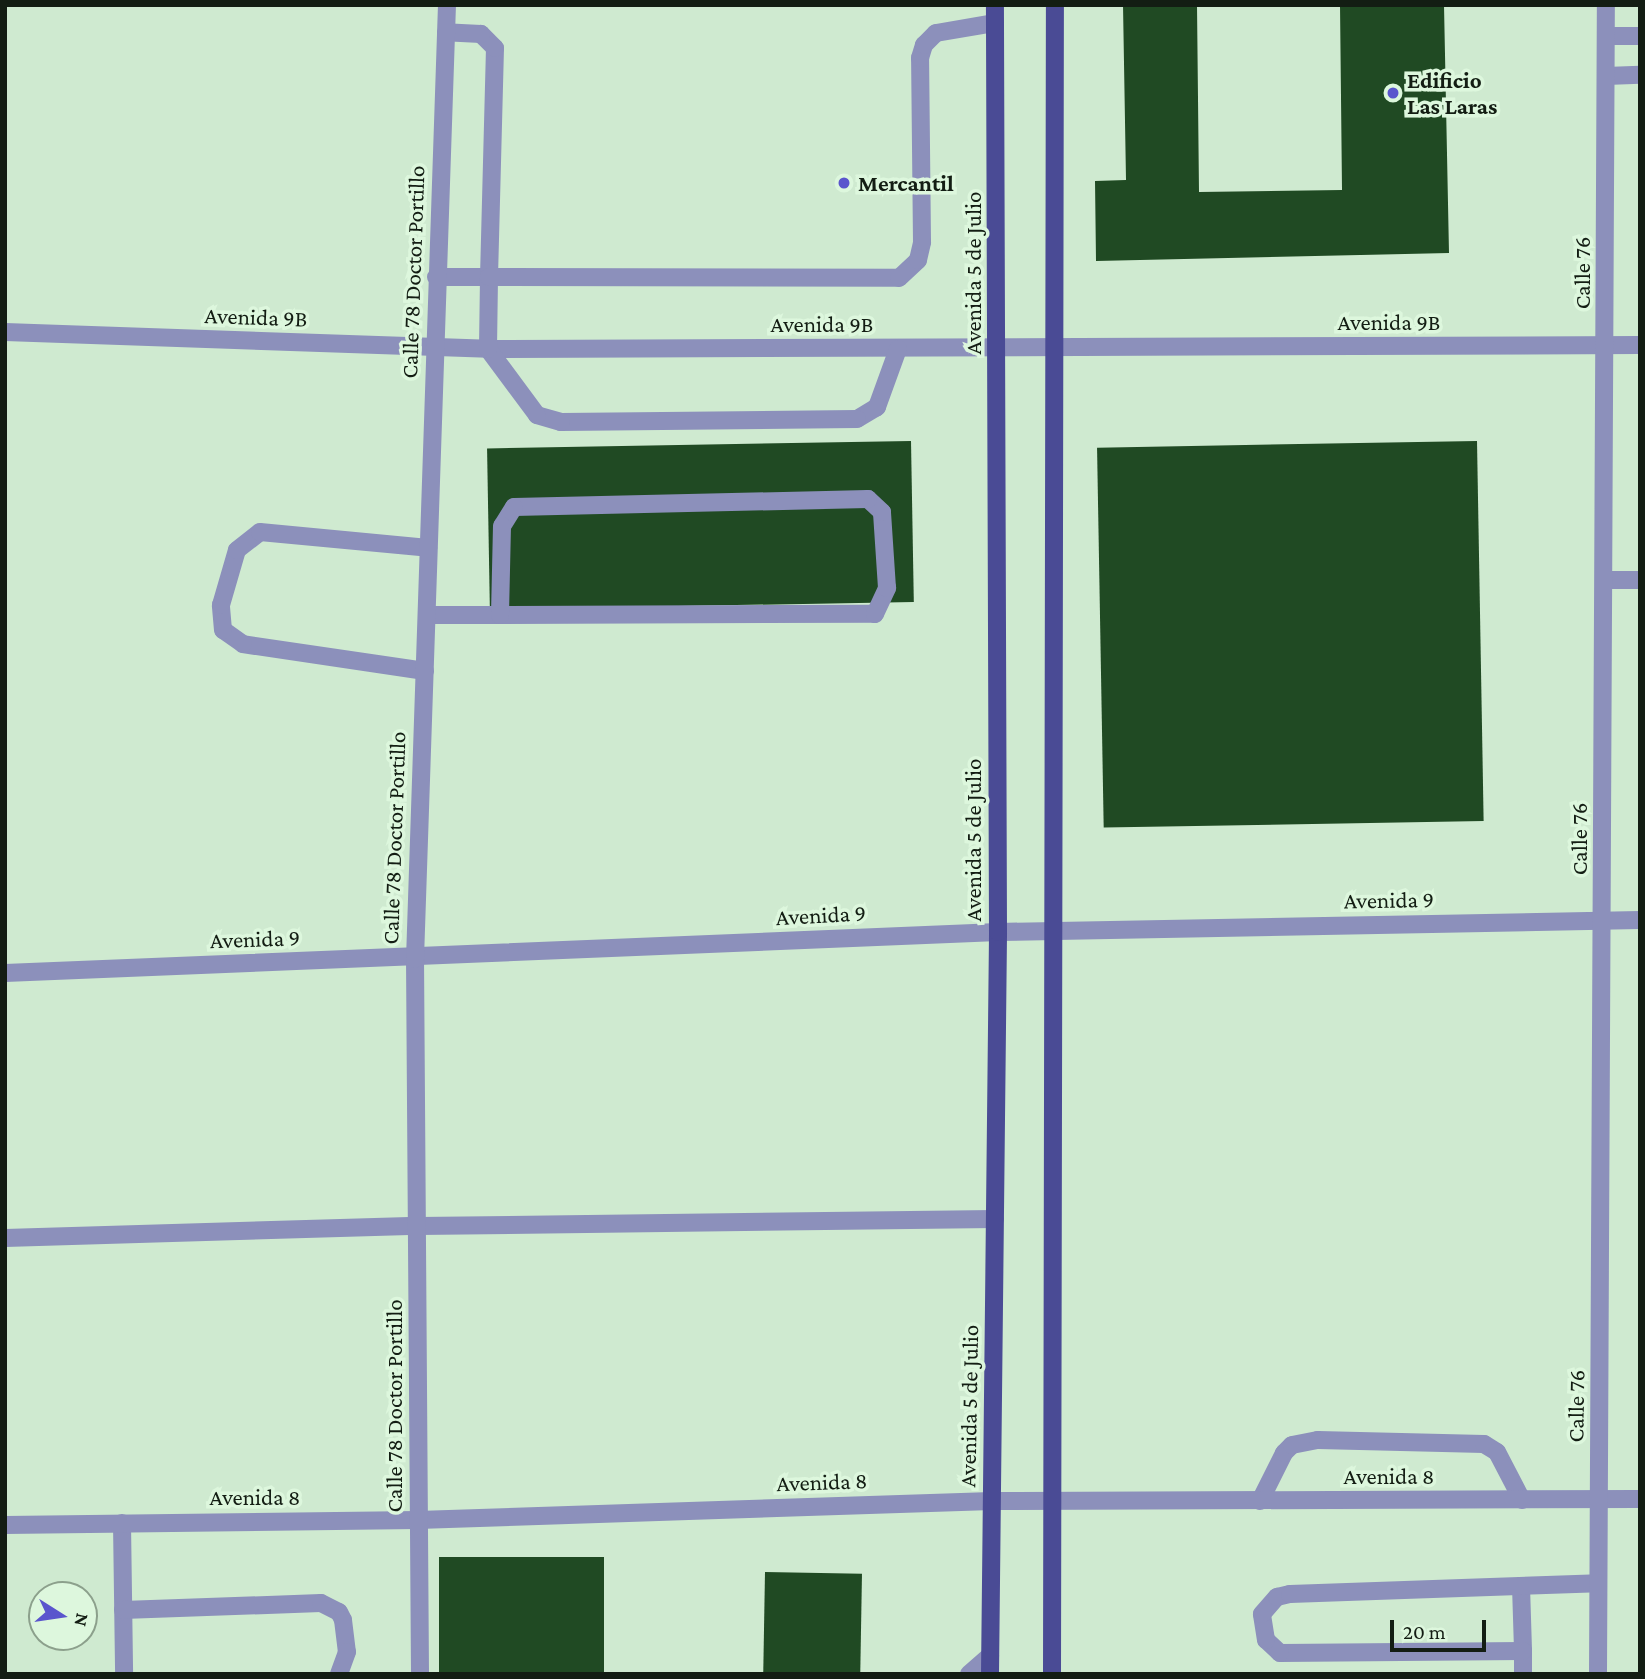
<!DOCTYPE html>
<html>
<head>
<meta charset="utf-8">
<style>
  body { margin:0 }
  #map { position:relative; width:1645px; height:1679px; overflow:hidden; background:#cfead0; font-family:"Crimson Pro",serif }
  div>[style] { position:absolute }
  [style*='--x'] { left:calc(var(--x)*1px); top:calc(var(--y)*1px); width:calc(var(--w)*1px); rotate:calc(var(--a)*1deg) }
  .building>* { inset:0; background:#204a23; transform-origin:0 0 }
  .minor>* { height:18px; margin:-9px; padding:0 9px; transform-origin:9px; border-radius:9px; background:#8c90bb }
  .major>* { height:18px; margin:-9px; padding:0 9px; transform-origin:9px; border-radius:9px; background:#4a4b95 }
  .dots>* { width:19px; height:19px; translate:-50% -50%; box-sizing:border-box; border:4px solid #ddf7dd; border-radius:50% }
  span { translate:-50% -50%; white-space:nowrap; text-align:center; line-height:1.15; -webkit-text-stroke:7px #ddf7dd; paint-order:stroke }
  .poi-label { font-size:23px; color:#131d13; font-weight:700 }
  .left { translate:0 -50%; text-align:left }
  .street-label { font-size:23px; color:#131d13 }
  .frame { position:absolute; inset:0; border:7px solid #131d13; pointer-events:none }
  .north { position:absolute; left:28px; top:1581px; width:70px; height:70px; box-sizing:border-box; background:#ddf7dd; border:2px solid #8ca08c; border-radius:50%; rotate:102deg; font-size:19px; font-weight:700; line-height:28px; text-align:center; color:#131d13 }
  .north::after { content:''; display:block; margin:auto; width:24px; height:32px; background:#5a55cd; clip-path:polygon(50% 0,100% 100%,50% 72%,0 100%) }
  .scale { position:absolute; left:1390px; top:1620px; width:96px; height:32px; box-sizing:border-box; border:4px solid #131d13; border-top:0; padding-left:9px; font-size:21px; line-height:24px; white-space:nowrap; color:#131d13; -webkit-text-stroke:5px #ddf7dd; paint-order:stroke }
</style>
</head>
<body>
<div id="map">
  <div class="building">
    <i style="clip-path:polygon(1123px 5px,1197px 5px,1199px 192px,1342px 190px,1340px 5px,1444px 5px,1449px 253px,1096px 261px,1095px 181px,1126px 180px)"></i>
    <i style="left:911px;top:441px;width:161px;height:424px;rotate:89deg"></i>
    <i style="left:1477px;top:441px;width:380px;height:380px;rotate:89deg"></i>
    <i style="left:604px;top:1557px;width:117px;height:165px;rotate:90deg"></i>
    <i style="left:765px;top:1572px;width:97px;height:102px;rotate:1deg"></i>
  </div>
  <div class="minor">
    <i style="--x:1606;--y:36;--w:34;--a:0"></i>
    <i style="--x:1606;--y:76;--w:34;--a:-2"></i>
    <i style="--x:436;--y:277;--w:53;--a:0"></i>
    <i style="--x:489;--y:277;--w:229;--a:-88.5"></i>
    <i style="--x:495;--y:48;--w:20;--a:-135"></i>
    <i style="--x:481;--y:34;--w:35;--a:-177"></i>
    <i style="--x:5;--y:332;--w:483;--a:2"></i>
    <i style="--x:488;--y:349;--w:1152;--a:-0.2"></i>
    <i style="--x:898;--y:349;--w:62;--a:109.9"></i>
    <i style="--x:877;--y:407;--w:23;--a:149"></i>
    <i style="--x:857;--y:419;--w:296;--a:179.4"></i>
    <i style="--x:561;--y:422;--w:25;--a:-164"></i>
    <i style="--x:537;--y:415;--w:82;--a:-126.6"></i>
    <i style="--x:488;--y:349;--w:72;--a:-89.2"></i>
    <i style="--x:489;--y:277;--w:410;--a:0.1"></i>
    <i style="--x:899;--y:278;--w:26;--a:-43"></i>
    <i style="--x:918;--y:260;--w:18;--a:-77"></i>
    <i style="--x:922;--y:242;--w:184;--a:-90.6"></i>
    <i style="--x:920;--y:58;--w:14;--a:-73"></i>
    <i style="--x:924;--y:45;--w:17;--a:-45"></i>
    <i style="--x:936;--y:33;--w:60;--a:-9.6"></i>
    <i style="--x:1605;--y:580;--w:35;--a:0"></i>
    <i style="--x:427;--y:615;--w:73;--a:0"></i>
    <i style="--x:500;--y:615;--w:375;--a:-0.2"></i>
    <i style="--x:875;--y:614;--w:29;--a:-65"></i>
    <i style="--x:887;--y:588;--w:76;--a:-93.8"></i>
    <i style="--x:882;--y:512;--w:19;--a:-137"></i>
    <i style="--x:868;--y:499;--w:354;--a:178.7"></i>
    <i style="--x:514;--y:507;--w:22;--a:122"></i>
    <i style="--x:502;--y:526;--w:89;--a:91.3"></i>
    <i style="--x:425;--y:671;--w:184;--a:-171.6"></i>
    <i style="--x:243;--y:644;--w:24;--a:-145"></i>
    <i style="--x:223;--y:630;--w:25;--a:-95"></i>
    <i style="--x:221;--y:605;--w:57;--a:-73.8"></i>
    <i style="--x:237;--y:550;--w:29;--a:-38"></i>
    <i style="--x:260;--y:532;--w:169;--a:5.4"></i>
    <i style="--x:5;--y:973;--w:994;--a:-2.36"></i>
    <i style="--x:998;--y:932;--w:642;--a:-1.07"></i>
    <i style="--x:5;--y:1238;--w:413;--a:-1.7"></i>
    <i style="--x:418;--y:1226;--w:577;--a:-0.7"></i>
    <i style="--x:1260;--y:1501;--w:54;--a:-63.4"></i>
    <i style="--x:1284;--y:1453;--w:11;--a:-45"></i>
    <i style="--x:1292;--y:1445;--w:26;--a:-11"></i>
    <i style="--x:1318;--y:1440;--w:166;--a:1.4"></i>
    <i style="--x:1484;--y:1444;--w:15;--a:32"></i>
    <i style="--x:1497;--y:1452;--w:54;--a:62.5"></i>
    <i style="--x:122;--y:1523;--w:151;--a:89.2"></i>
    <i style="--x:5;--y:1525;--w:413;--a:-0.7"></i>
    <i style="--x:418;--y:1520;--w:574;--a:-1.9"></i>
    <i style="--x:992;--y:1501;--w:648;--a:-0.18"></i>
    <i style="--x:1521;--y:1586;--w:65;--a:88.2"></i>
    <i style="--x:123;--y:1610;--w:198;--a:-2"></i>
    <i style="--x:321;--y:1603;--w:20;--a:27"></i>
    <i style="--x:339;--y:1612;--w:9;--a:63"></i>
    <i style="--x:343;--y:1620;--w:32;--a:83"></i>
    <i style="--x:347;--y:1652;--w:23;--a:110"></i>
    <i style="--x:420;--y:1674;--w:715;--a:-90.4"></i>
    <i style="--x:415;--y:959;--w:955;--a:-88.08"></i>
    <i style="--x:969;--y:1674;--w:28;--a:-41"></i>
    <i style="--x:1523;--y:1674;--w:23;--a:-90"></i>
    <i style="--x:1523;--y:1651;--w:243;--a:179.5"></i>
    <i style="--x:1280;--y:1653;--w:19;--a:-137"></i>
    <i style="--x:1266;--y:1640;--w:26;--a:-99"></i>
    <i style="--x:1262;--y:1614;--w:23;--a:-49"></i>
    <i style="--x:1277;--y:1597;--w:13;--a:-13"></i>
    <i style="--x:1290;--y:1594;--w:308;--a:-2"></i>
    <i style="--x:1598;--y:1674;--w:1669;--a:-89.73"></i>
  </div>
  <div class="major">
    <i style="--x:990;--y:1674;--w:742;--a:-89.38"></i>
    <i style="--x:998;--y:932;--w:927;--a:-90.19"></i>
    <i style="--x:1052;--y:1674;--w:1669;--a:-89.9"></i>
  </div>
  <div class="dots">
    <i style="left:1393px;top:93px;background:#5a55cd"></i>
    <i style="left:844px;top:183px;background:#5a55cd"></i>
  </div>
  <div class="poi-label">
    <span class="left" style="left:1407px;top:93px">Edificio<br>Las Laras</span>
    <span class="left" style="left:858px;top:183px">Mercantil</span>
  </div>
  <div class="street-label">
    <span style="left:413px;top:272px;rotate:-88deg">Calle 78 Doctor Portillo</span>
    <span style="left:973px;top:273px;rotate:-90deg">Avenida 5 de Julio</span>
    <span style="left:1582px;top:273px;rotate:-90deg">Calle 76</span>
    <span style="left:256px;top:317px;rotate:2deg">Avenida 9B</span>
    <span style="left:1389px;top:322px">Avenida 9B</span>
    <span style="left:822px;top:324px">Avenida 9B</span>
    <span style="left:394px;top:838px;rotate:-88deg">Calle 78 Doctor Portillo</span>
    <span style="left:1579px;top:839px;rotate:-90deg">Calle 76</span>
    <span style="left:973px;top:840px;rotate:-90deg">Avenida 5 de Julio</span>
    <span style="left:1389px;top:900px;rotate:-1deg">Avenida 9</span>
    <span style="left:821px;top:915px;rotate:-3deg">Avenida 9</span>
    <span style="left:255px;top:939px;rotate:-2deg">Avenida 9</span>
    <span style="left:394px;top:1406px;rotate:-90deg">Calle 78 Doctor Portillo</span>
    <span style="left:969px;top:1406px;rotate:-89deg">Avenida 5 de Julio</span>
    <span style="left:1576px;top:1406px;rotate:-89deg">Calle 76</span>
    <span style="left:1389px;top:1476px">Avenida 8</span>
    <span style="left:822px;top:1482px;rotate:-2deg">Avenida 8</span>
    <span style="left:255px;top:1497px">Avenida 8</span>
  </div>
  <div class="frame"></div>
  <div class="north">N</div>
  <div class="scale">20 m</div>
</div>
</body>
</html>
